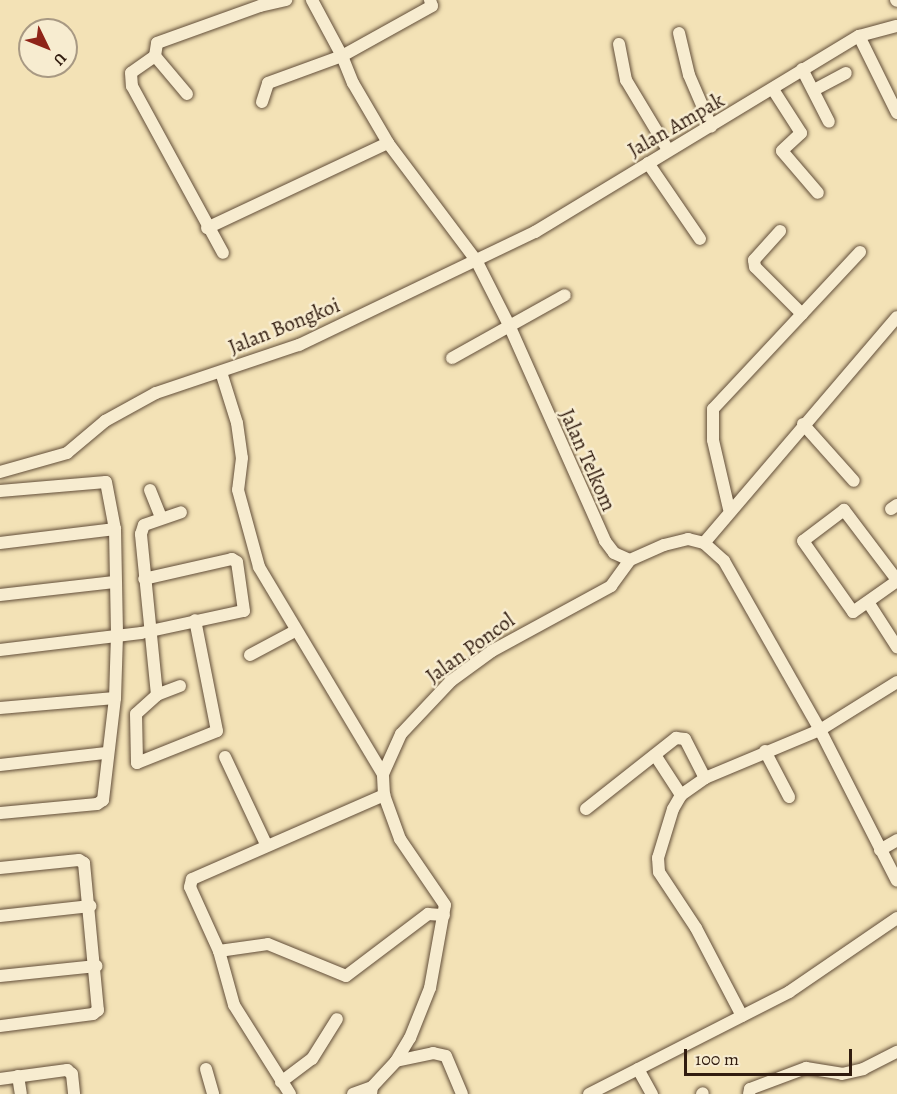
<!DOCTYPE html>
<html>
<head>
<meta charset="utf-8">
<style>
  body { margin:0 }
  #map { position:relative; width:897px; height:1094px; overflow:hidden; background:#f3e2b6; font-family:Alegreya,serif }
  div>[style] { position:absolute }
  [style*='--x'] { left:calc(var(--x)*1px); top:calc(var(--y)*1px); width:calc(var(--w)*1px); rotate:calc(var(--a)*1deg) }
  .roads { filter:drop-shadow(0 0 2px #624e39) drop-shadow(0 0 2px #624e39) }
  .minor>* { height:12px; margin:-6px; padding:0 6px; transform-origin:6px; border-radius:6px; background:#f7ecd0 }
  span { translate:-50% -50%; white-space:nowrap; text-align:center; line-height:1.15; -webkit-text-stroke:5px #f7ecd0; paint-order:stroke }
  .street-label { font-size:21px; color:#311c0f }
  .north { position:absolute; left:18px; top:18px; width:60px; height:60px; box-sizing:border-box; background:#f7ecd0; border:2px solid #a89983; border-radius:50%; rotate:133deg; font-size:16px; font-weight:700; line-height:24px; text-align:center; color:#311c0f }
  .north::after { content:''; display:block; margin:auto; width:21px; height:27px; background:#8f2418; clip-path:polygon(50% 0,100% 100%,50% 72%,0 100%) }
  .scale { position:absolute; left:684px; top:1049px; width:168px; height:27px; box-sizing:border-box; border:3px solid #311c0f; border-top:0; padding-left:8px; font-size:18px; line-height:21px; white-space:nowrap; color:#311c0f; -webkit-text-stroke:4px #f7ecd0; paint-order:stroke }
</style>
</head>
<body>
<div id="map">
  <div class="roads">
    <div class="minor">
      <i style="--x:430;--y:0;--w:6;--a:72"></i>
      <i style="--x:432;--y:6;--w:103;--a:150.9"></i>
      <i style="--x:342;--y:56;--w:29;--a:68"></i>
      <i style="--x:353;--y:83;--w:69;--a:59.7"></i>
      <i style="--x:388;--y:143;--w:146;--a:53.1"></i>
      <i style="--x:476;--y:260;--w:73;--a:63.1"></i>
      <i style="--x:509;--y:325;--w:236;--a:66"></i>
      <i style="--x:605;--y:541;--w:15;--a:53"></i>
      <i style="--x:614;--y:553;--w:17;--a:24"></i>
      <i style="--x:630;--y:560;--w:37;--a:-24"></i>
      <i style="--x:664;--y:545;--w:25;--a:-14"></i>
      <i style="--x:688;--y:539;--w:16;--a:14"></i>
      <i style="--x:704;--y:543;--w:27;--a:42"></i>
      <i style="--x:724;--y:561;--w:194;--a:60.4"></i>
      <i style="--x:820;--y:730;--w:169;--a:63"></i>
      <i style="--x:896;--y:0;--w:1;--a:45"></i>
      <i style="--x:679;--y:33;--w:43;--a:76.6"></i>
      <i style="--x:689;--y:75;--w:56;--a:66.7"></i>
      <i style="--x:859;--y:36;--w:86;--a:63.7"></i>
      <i style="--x:619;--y:44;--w:37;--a:79"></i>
      <i style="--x:626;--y:80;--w:82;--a:59"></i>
      <i style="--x:155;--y:56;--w:29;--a:145"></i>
      <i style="--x:131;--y:73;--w:13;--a:86"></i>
      <i style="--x:132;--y:86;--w:190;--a:61.4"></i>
      <i style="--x:802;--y:69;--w:59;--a:63"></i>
      <i style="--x:814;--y:90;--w:36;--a:-28"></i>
      <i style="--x:774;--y:91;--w:50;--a:57.3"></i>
      <i style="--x:801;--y:133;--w:26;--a:137"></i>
      <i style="--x:782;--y:151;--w:55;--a:49.4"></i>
      <i style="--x:187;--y:94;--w:50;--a:-130.1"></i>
      <i style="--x:155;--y:56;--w:13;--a:-81"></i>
      <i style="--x:157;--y:43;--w:109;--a:-19.8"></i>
      <i style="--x:260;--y:6;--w:27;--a:-13"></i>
      <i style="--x:262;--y:102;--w:20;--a:-72"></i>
      <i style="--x:268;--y:83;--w:79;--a:-20"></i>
      <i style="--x:342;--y:56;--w:64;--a:-118.2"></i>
      <i style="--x:648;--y:163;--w:92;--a:55.6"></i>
      <i style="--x:207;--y:228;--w:200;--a:-25.2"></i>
      <i style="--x:802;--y:314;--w:85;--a:-46.9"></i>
      <i style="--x:452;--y:358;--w:129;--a:-29.1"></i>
      <i style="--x:221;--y:372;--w:53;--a:72.6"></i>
      <i style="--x:237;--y:423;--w:35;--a:82"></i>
      <i style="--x:242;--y:458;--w:32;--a:97"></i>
      <i style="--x:238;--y:490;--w:80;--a:74.7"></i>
      <i style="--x:259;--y:567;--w:241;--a:59.1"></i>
      <i style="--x:803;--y:424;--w:76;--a:48.2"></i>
      <i style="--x:0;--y:472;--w:70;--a:-15.8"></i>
      <i style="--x:67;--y:453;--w:50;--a:-40.1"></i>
      <i style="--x:105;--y:421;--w:58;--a:-28.8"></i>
      <i style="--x:156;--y:393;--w:151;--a:-18.6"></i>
      <i style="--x:299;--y:345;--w:262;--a:-25.6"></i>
      <i style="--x:535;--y:232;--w:379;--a:-31.2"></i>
      <i style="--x:859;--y:36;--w:39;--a:-15"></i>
      <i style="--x:150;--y:490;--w:29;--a:68"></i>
      <i style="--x:0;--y:491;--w:106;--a:-4.9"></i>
      <i style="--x:106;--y:482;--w:48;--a:79.2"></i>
      <i style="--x:115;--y:529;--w:106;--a:88.9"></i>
      <i style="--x:117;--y:635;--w:63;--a:91.8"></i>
      <i style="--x:115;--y:698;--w:103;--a:96.7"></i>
      <i style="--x:103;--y:800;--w:7;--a:146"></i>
      <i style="--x:97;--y:804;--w:97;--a:174.7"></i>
      <i style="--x:729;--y:509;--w:71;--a:-103.1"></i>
      <i style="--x:713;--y:440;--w:31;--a:-90"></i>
      <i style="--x:713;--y:409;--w:130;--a:-46.9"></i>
      <i style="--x:802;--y:314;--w:66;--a:-135"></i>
      <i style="--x:755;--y:267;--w:7;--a:-98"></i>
      <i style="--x:754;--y:260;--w:39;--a:-48"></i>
      <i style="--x:891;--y:509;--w:7;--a:-34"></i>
      <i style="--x:0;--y:543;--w:116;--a:-6.9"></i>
      <i style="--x:704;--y:543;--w:297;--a:-49.5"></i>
      <i style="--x:897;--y:580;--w:88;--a:-127.1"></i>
      <i style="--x:844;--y:510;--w:51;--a:142.9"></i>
      <i style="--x:803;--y:541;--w:87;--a:54.8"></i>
      <i style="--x:853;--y:612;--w:54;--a:-35.2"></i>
      <i style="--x:0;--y:595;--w:115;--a:-6.5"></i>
      <i style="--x:868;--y:602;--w:54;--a:57.2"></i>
      <i style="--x:0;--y:650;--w:142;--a:-6.9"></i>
      <i style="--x:141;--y:633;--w:105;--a:-12.1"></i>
      <i style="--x:244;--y:611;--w:49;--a:-98.1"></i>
      <i style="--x:237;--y:562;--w:6;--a:-149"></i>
      <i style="--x:232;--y:559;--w:90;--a:167.2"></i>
      <i style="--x:250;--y:655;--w:51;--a:-28.1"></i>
      <i style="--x:180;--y:686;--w:25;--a:159"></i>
      <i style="--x:157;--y:695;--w:28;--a:138"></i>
      <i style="--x:136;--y:714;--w:49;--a:88.8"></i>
      <i style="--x:137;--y:763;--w:86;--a:-21.8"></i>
      <i style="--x:217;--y:731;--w:113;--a:-101.2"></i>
      <i style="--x:157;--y:695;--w:162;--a:-95.7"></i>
      <i style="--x:141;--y:534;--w:9;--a:-72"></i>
      <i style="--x:144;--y:525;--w:39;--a:-19"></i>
      <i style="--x:0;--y:708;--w:115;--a:-5"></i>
      <i style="--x:765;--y:751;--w:52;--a:62.4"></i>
      <i style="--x:655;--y:755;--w:48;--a:57"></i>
      <i style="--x:225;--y:757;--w:96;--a:64.8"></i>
      <i style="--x:0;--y:765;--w:107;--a:-6.5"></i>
      <i style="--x:586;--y:809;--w:115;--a:-38.3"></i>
      <i style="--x:676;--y:738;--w:9;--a:6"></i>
      <i style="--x:685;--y:739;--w:44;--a:62.9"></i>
      <i style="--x:880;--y:850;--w:20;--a:-30"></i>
      <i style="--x:0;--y:868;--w:79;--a:-5.8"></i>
      <i style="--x:79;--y:860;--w:6;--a:31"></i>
      <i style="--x:84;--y:863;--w:148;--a:84.6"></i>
      <i style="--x:98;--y:1010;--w:6;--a:141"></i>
      <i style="--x:93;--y:1014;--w:94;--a:172.6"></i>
      <i style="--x:0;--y:916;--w:91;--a:-6.3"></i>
      <i style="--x:219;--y:951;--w:49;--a:-8.1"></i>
      <i style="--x:268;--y:944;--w:84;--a:22.3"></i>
      <i style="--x:346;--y:976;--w:103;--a:-37.1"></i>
      <i style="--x:428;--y:914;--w:16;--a:4"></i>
      <i style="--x:0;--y:976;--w:97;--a:-5.9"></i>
      <i style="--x:742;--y:1016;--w:99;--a:-117.6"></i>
      <i style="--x:696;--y:928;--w:67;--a:-123.5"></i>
      <i style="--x:659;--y:872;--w:14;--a:-94"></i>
      <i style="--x:658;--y:858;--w:51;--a:-73"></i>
      <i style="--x:673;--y:809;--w:16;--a:-60"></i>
      <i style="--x:681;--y:795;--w:29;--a:-35"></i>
      <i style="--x:705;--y:778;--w:125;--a:-22.7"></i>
      <i style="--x:820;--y:730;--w:91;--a:-31.9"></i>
      <i style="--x:396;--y:1061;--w:38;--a:-12"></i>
      <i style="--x:433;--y:1053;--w:13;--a:13"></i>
      <i style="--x:446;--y:1056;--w:41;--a:67.2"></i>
      <i style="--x:206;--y:1069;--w:26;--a:74"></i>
      <i style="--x:638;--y:1069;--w:29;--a:61"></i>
      <i style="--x:18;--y:1076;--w:18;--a:81"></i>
      <i style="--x:0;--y:1079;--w:68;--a:-7.7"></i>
      <i style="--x:67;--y:1070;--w:6;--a:39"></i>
      <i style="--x:72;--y:1074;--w:20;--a:84"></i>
      <i style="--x:281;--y:1082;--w:39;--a:-37"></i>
      <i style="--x:312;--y:1059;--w:47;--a:-58"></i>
      <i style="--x:290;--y:1094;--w:105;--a:-122.2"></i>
      <i style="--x:234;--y:1005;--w:56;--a:-105.5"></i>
      <i style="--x:219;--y:951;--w:70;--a:-114.4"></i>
      <i style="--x:190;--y:887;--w:8;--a:-76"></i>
      <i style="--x:192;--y:879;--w:210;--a:-23.6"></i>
      <i style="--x:353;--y:1094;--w:20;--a:-20"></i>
      <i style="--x:371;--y:1094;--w:7;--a:-82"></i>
      <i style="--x:372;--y:1087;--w:35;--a:-47"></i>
      <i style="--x:396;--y:1061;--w:27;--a:-59"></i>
      <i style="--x:410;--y:1038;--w:54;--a:-68.2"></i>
      <i style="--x:430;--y:988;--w:84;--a:-79.8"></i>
      <i style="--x:445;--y:905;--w:80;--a:-124.3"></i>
      <i style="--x:400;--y:839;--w:47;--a:-110"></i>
      <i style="--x:384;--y:795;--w:21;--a:-93"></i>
      <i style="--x:383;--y:774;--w:44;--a:-65.8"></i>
      <i style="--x:401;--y:734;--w:73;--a:-46.7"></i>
      <i style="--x:451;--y:681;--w:51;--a:-36.2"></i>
      <i style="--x:492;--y:651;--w:136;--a:-28.6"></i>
      <i style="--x:611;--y:586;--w:32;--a:-54"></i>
      <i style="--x:589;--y:1094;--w:225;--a:-27"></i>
      <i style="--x:789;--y:992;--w:131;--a:-34.4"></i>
      <i style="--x:702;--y:1094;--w:1;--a:-45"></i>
      <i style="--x:749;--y:1094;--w:5;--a:-79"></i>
      <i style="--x:750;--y:1089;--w:60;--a:-20.6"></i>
      <i style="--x:806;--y:1068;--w:36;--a:9"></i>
      <i style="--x:842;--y:1074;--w:22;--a:-13"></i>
      <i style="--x:863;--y:1069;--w:38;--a:-27"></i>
    </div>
  </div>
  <div class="street-label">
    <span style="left:676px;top:125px;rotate:-30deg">Jalan Ampak</span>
    <span style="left:284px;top:326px;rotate:-22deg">Jalan Bongkoi</span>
    <span style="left:588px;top:460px;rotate:66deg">Jalan Telkom</span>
    <span style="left:470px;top:648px;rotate:-36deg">Jalan Poncol</span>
  </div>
  <div class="north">U</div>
  <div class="scale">100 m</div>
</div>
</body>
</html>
